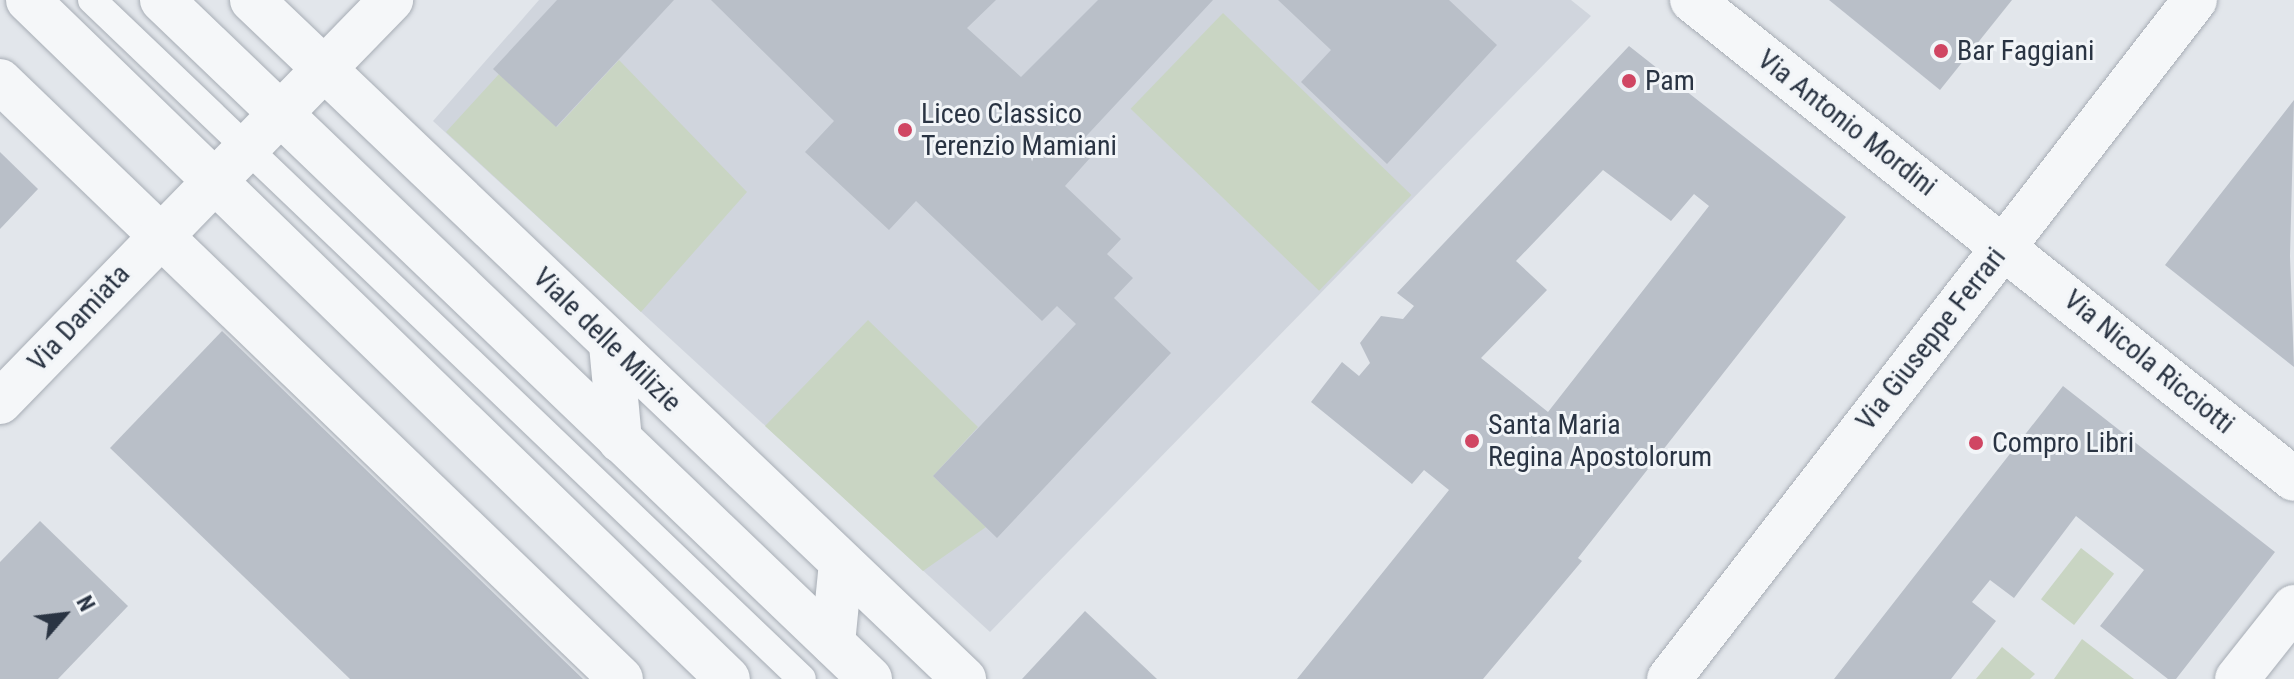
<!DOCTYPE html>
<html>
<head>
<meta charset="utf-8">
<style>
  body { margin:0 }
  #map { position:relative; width:2294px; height:679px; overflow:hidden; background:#e2e6eb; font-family:"Roboto Condensed",sans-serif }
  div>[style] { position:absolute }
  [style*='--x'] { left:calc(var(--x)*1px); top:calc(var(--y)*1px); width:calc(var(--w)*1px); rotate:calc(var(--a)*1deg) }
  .built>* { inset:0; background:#d0d5dd }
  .green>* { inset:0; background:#c9d5c3; transform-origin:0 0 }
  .building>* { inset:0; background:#b9bfc8 }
  .roads { filter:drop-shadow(0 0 2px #a7adb5) drop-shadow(0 0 2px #a7adb5) }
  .service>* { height:28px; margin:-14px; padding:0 14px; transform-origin:14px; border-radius:14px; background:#f5f7f9 }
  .minor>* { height:44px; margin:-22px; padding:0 22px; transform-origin:22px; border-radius:22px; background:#f5f7f9 }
  .tertiary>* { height:44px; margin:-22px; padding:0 22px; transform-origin:22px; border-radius:22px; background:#f5f7f9 }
  .dots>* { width:22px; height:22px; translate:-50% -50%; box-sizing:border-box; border:4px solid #f2f5f8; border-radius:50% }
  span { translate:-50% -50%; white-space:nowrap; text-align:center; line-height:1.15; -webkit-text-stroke:6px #f2f5f8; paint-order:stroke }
  .poi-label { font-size:28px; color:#2a3443 }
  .left { translate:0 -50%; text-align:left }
  .street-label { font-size:28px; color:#2a3443 }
  .north { position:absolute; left:24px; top:575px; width:80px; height:80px; -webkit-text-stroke:6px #f2f5f8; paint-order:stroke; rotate:62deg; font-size:22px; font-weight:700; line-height:32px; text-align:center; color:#2a3443 }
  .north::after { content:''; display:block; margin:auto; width:28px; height:36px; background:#2a3443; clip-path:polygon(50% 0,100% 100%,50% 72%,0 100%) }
</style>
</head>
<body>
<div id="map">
  <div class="built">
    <i style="clip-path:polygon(539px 0,1571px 0,1591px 16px,990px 632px,433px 121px)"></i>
  </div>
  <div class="green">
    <i style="left:1223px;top:13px;width:262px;height:133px;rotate:44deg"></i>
    <i style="clip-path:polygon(619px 60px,747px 192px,641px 312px,446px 132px,499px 74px,557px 127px)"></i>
    <i style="clip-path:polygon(868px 320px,978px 427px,933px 476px,986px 527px,923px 571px,765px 426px)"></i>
    <i style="left:2081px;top:548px;width:42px;height:65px;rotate:38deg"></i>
    <i style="clip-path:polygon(2082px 639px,2134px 679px,2054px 679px)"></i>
    <i style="clip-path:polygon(2002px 647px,2035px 674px,2030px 679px,1976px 679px)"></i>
  </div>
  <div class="building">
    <i style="clip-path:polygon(557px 0,674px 0,556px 127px,493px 69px)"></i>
    <i style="clip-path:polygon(711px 0,996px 0,967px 28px,1021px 77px,1098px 0,1213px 0,1077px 146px,1090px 158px,1065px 186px,1121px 239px,1107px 254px,1133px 278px,1114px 298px,1171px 353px,997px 538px,933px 476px,1076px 324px,1057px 306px,1042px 321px,916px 201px,889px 230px,805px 152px,834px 121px)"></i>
    <i style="clip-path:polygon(1278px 0,1449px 0,1497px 45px,1387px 164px,1301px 82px,1331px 50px)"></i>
    <i style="clip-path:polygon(1829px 0,2012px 0,1940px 90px)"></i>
    <i style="clip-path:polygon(evenodd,1629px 46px,1846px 217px,1578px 558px,1582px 561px,1483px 679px,1297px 679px,1449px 490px,1424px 470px,1412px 484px,1311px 402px,1342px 362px,1359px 376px,1370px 363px,1360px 343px,1381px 316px,1403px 319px,1414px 306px,1397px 293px,1629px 46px,1603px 170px,1671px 221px,1694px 194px,1709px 206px,1548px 412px,1481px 358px,1547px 290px,1516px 261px,1603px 170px)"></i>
    <i style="clip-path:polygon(2294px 100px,2290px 256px,2294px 367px,2165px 265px)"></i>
    <i style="clip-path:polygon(0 152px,38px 189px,0 229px)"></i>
    <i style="clip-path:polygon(222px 331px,583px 679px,350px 679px,110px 448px)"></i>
    <i style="clip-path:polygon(2063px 386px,2275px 552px,2176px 679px,2168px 679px,2100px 626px,2144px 570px,2076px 516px,2014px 598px,1990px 580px,1972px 602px,1996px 621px,1951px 679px,1834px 679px)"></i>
    <i style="clip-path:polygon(40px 521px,128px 606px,58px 679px,0 679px,0 562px)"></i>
    <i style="clip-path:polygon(1085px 611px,1157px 679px,1022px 679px)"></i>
  </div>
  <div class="roads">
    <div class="service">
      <i style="--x:92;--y:0;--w:982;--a:43.72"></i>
    </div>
    <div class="minor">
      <i style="--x:252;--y:0;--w:984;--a:43.64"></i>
      <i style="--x:1692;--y:0;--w:769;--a:38.51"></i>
      <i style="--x:0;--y:81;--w:862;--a:43.92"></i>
      <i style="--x:611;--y:345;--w:96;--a:84.6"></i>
      <i style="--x:833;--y:643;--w:80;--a:-84.3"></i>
      <i style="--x:2237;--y:679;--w:92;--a:-51.6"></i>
    </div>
    <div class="tertiary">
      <i style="--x:28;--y:0;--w:975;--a:44.13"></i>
      <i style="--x:162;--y:0;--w:981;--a:43.8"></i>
      <i style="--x:0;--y:402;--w:561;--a:-45.79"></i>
      <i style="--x:1669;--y:679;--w:859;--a:-52.24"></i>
    </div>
  </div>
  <div class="dots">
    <i style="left:1941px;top:51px;background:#d04663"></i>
    <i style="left:1629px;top:81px;background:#d04663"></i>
    <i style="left:905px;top:130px;background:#d04663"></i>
    <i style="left:1472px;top:441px;background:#d04663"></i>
    <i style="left:1976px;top:443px;background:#d04663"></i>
  </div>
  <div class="poi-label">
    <span class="left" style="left:1957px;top:51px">Bar Faggiani</span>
    <span class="left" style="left:1645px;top:81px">Pam</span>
    <span class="left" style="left:921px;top:130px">Liceo Classico<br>Terenzio Mamiani</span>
    <span class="left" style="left:1488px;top:441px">Santa Maria<br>Regina Apostolorum</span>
    <span class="left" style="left:1992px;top:443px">Compro Libri</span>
  </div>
  <div class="street-label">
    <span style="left:1847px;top:123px;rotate:38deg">Via Antonio Mordini</span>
    <span style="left:79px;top:318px;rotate:-47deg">Via Damiata</span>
    <span style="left:1931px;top:339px;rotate:-52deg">Via Giuseppe Ferrari</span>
    <span style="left:607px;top:340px;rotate:44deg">Viale delle Milizie</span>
    <span style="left:2149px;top:362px;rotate:39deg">Via Nicola Ricciotti</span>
  </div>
  <div class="north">N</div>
</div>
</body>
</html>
